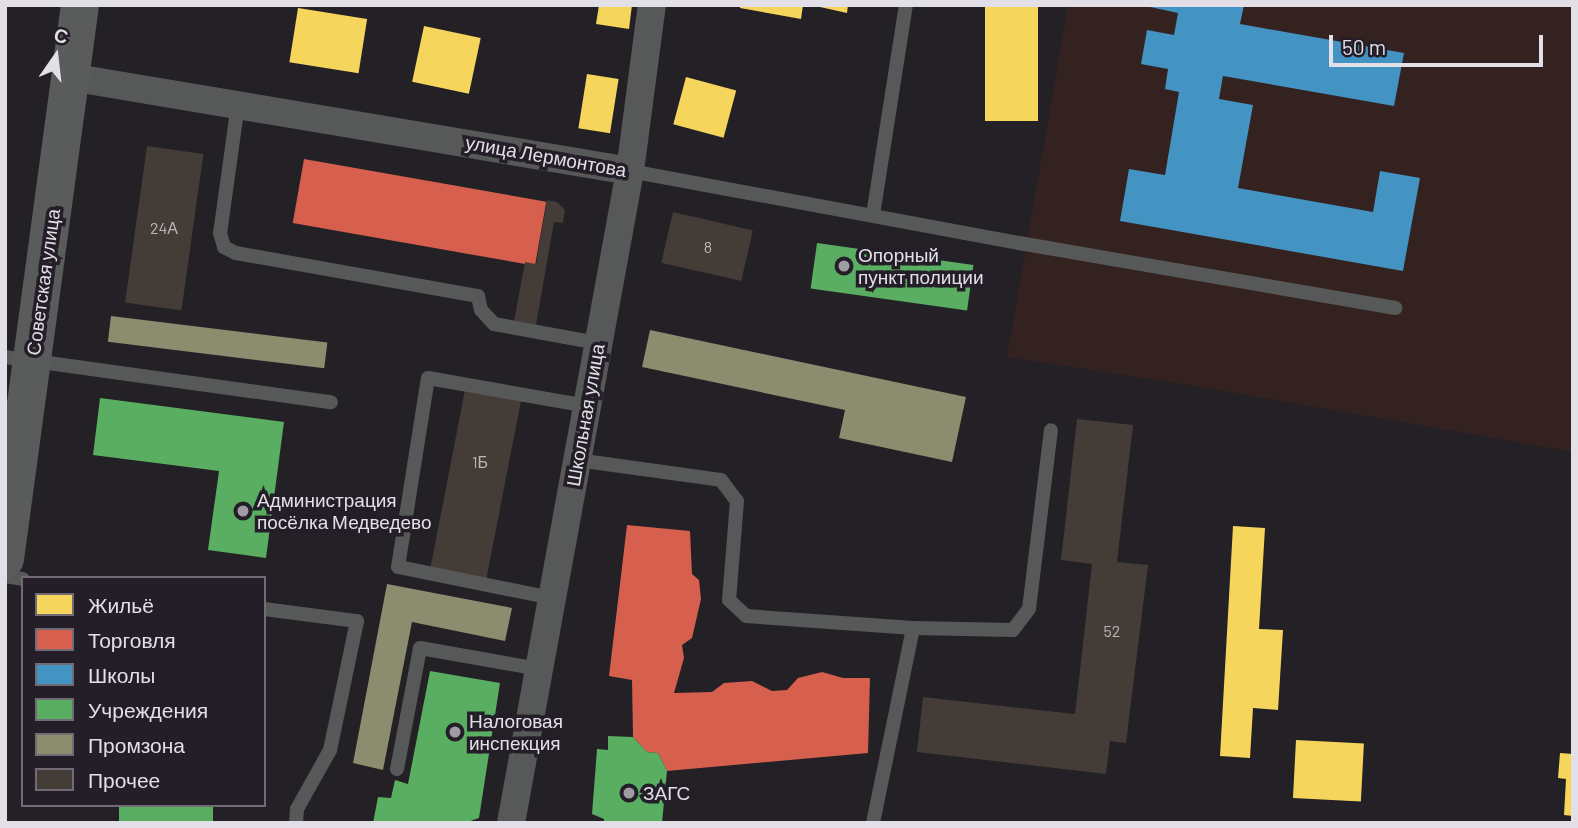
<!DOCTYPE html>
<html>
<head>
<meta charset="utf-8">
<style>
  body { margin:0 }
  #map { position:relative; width:1578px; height:828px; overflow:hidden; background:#232026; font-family:Barlow,sans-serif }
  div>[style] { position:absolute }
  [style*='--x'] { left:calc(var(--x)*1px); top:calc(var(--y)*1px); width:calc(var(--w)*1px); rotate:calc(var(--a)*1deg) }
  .education>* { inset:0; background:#33221f }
  .homes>* { inset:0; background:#f6d55c; transform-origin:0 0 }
  .shops>* { inset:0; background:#d6604d; transform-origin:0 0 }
  .schools>* { inset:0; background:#4393c3 }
  .public>* { inset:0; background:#5aae61; transform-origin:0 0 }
  .industry>* { inset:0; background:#8c8c6e; transform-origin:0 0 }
  .building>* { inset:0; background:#443c36; transform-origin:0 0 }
  .lane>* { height:14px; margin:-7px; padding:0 7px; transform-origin:7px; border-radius:7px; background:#575959 }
  .street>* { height:28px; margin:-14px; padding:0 14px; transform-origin:14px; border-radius:14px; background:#575959 }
  .secondary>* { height:38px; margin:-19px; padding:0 19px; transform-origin:19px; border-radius:19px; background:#5a5c5c }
  .dots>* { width:19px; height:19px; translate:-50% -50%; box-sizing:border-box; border:4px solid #241e28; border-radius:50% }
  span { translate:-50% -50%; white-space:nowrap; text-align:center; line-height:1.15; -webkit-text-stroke:7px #241e28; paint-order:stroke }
  .number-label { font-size:16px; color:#bbb6ba }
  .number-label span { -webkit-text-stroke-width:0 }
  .street-label { font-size:19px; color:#e3dfe6 }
  .poi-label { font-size:19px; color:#e3dfe6 }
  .left { translate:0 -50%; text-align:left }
  .frame { position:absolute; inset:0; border:7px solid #e3dfe6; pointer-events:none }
  .legend { position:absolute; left:21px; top:576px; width:245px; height:231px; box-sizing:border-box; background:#241e28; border:2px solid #706b74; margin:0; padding:9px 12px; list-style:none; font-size:21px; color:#e3dfe6 }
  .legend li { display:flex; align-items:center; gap:14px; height:35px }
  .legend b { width:35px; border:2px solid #706b74 }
  .north { position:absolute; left:21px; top:21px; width:70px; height:70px; -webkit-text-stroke:5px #241e28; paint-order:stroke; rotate:14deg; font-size:19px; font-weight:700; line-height:28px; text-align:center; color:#e3dfe6 }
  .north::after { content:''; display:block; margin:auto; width:24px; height:32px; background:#e3dfe6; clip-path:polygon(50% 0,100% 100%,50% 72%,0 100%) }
  .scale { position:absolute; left:1329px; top:35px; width:214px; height:32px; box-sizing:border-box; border:4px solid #e3dfe6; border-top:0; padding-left:9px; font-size:21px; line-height:24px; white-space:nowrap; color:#e3dfe6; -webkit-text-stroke:5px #241e28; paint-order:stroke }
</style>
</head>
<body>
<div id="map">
  <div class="education">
    <i style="clip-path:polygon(1068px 5px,1573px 5px,1573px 452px,1183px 384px,1007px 357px)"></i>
  </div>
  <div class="homes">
    <i style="clip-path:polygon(599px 5px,632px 5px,629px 29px,596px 24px)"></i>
    <i style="clip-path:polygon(740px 5px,803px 5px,801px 19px,740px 8px)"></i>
    <i style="clip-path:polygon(811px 5px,848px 5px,847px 13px)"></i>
    <i style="left:985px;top:5px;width:53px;height:116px"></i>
    <i style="left:298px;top:8px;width:70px;height:55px;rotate:9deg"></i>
    <i style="left:424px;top:26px;width:58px;height:57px;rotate:12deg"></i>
    <i style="left:587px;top:74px;width:32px;height:55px;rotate:9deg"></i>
    <i style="left:686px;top:77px;width:52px;height:49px;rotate:15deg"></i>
    <i style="clip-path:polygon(1233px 526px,1265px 528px,1259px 629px,1283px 630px,1278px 710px,1253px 708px,1250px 758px,1220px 756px)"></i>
    <i style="left:1296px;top:740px;width:68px;height:58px;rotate:3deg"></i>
    <i style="clip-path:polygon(1560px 753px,1573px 754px,1573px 816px,1564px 815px,1566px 779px,1558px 778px)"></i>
  </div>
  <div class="shops">
    <i style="left:304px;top:159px;width:246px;height:65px;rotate:10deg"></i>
    <i style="clip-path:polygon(627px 525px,690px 531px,692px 574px,699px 580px,701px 599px,692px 638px,682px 645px,684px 658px,674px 693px,712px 692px,724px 683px,752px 681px,772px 691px,787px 690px,798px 678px,822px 672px,843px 678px,870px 678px,868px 753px,667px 771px,658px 753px,647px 752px,633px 737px,632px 680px,609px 676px)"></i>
  </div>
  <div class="schools">
    <i style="clip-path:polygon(1141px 5px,1244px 5px,1240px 24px,1404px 53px,1394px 106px,1223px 76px,1219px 99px,1253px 105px,1238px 188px,1373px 212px,1380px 171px,1420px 178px,1403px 271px,1120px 221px,1129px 169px,1165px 175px,1179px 92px,1165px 89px,1168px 69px,1141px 64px,1147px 30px,1174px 35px,1178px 13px)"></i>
  </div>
  <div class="public">
    <i style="left:817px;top:243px;width:158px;height:46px;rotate:8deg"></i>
    <i style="clip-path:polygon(100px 398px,284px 422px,266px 558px,208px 550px,219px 471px,93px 455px)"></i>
    <i style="clip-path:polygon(430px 671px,500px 683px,479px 818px,465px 823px,373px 823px,378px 797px,391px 798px,395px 780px,408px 784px)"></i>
    <i style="clip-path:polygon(608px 736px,633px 737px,647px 752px,658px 753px,667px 771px,662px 823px,604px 823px,604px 819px,592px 814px,597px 749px,608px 750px)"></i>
    <i style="left:119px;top:805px;width:94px;height:18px"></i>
  </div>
  <div class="industry">
    <i style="left:111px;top:316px;width:218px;height:26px;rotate:7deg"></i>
    <i style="clip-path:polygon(650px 330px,966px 397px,952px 462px,839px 438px,845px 410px,642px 367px)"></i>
    <i style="clip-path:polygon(387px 584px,512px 608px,505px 641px,412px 622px,383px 770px,353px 763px)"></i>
  </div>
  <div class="building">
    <i style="left:147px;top:146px;width:57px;height:158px;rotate:8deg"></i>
    <i style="clip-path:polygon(547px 200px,557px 202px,565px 210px,563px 223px,554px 222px,536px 325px,514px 321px,525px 262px,536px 264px)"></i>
    <i style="left:673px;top:212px;width:82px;height:52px;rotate:13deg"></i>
    <i style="left:465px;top:390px;width:57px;height:183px;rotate:11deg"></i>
    <i style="clip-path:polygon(1077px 419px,1133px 425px,1117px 562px,1148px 565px,1126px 743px,1110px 741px,1106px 774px,917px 752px,923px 697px,1075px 714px,1092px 564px,1061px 560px)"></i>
  </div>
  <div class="lane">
    <i style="--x:238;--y:104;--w:130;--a:97.9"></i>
    <i style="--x:220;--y:233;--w:15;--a:74"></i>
    <i style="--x:224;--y:247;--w:13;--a:27"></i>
    <i style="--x:236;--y:253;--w:246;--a:10.1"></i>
    <i style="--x:478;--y:296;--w:14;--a:78"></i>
    <i style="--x:481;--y:310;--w:19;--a:47"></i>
    <i style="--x:494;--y:324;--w:106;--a:10.4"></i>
    <i style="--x:630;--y:171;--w:396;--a:10.5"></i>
    <i style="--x:1019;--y:243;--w:382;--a:9.8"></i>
    <i style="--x:873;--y:215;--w:213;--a:-81.1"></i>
    <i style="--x:5;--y:357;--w:329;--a:7.9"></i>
    <i style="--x:577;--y:460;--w:145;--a:7.9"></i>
    <i style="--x:721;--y:480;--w:26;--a:53"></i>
    <i style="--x:737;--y:501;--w:99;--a:94.6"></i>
    <i style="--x:729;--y:600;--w:23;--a:43"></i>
    <i style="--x:746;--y:616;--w:167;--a:4.1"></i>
    <i style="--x:913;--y:628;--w:100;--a:1.1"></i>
    <i style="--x:1013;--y:630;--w:26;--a:-53"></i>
    <i style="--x:1029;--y:609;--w:180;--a:-83"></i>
    <i style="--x:5;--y:576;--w:18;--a:9"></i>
    <i style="--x:552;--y:598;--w:157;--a:-168.6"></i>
    <i style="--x:398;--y:567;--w:191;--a:-81"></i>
    <i style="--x:428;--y:378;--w:161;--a:10"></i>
    <i style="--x:264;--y:609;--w:94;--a:7.4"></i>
    <i style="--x:357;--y:621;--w:132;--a:101.8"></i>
    <i style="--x:330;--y:750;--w:68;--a:119.2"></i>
    <i style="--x:297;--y:809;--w:14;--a:94"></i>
    <i style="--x:397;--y:769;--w:123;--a:-79.2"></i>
    <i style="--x:420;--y:648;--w:121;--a:10"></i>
    <i style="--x:873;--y:823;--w:199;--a:-78.4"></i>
  </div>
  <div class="street">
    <i style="--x:70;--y:77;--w:568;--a:9.53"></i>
    <i style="--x:511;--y:823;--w:663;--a:-79.66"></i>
    <i style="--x:630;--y:171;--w:167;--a:-82.5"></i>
  </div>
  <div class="secondary">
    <i style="--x:5;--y:559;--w:559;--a:-82.29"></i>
  </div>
  <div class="dots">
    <i style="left:844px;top:266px;background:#a09ca3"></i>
    <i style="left:243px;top:511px;background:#a09ca3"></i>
    <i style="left:455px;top:732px;background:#a09ca3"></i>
    <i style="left:629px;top:793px;background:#a09ca3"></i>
  </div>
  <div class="number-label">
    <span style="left:164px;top:228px">24А</span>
    <span style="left:708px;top:247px">8</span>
    <span style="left:480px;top:462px">1Б</span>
    <span style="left:1112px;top:631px">52</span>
  </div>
  <div class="street-label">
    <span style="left:546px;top:156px;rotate:10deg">улица Лермонтова</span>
    <span style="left:43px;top:282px;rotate:-82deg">Советская улица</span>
    <span style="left:585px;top:415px;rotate:-80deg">Школьная улица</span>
  </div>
  <div class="poi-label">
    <span class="left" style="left:858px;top:266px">Опорный<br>пункт полиции</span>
    <span class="left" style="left:257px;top:511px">Администрация<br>посёлка Медведево</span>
    <span class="left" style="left:469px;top:732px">Налоговая<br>инспекция</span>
    <span class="left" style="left:643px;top:793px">ЗАГС</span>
  </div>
  <div class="frame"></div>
  <ul class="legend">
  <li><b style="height:19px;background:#f6d55c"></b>Жильё</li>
  <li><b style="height:19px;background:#d6604d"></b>Торговля</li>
  <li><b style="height:19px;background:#4393c3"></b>Школы</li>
  <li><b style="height:19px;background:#5aae61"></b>Учреждения</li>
  <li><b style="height:19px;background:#8c8c6e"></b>Промзона</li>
  <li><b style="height:19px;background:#443c36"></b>Прочее</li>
  </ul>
  <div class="north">С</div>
  <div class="scale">50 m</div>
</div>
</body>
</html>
